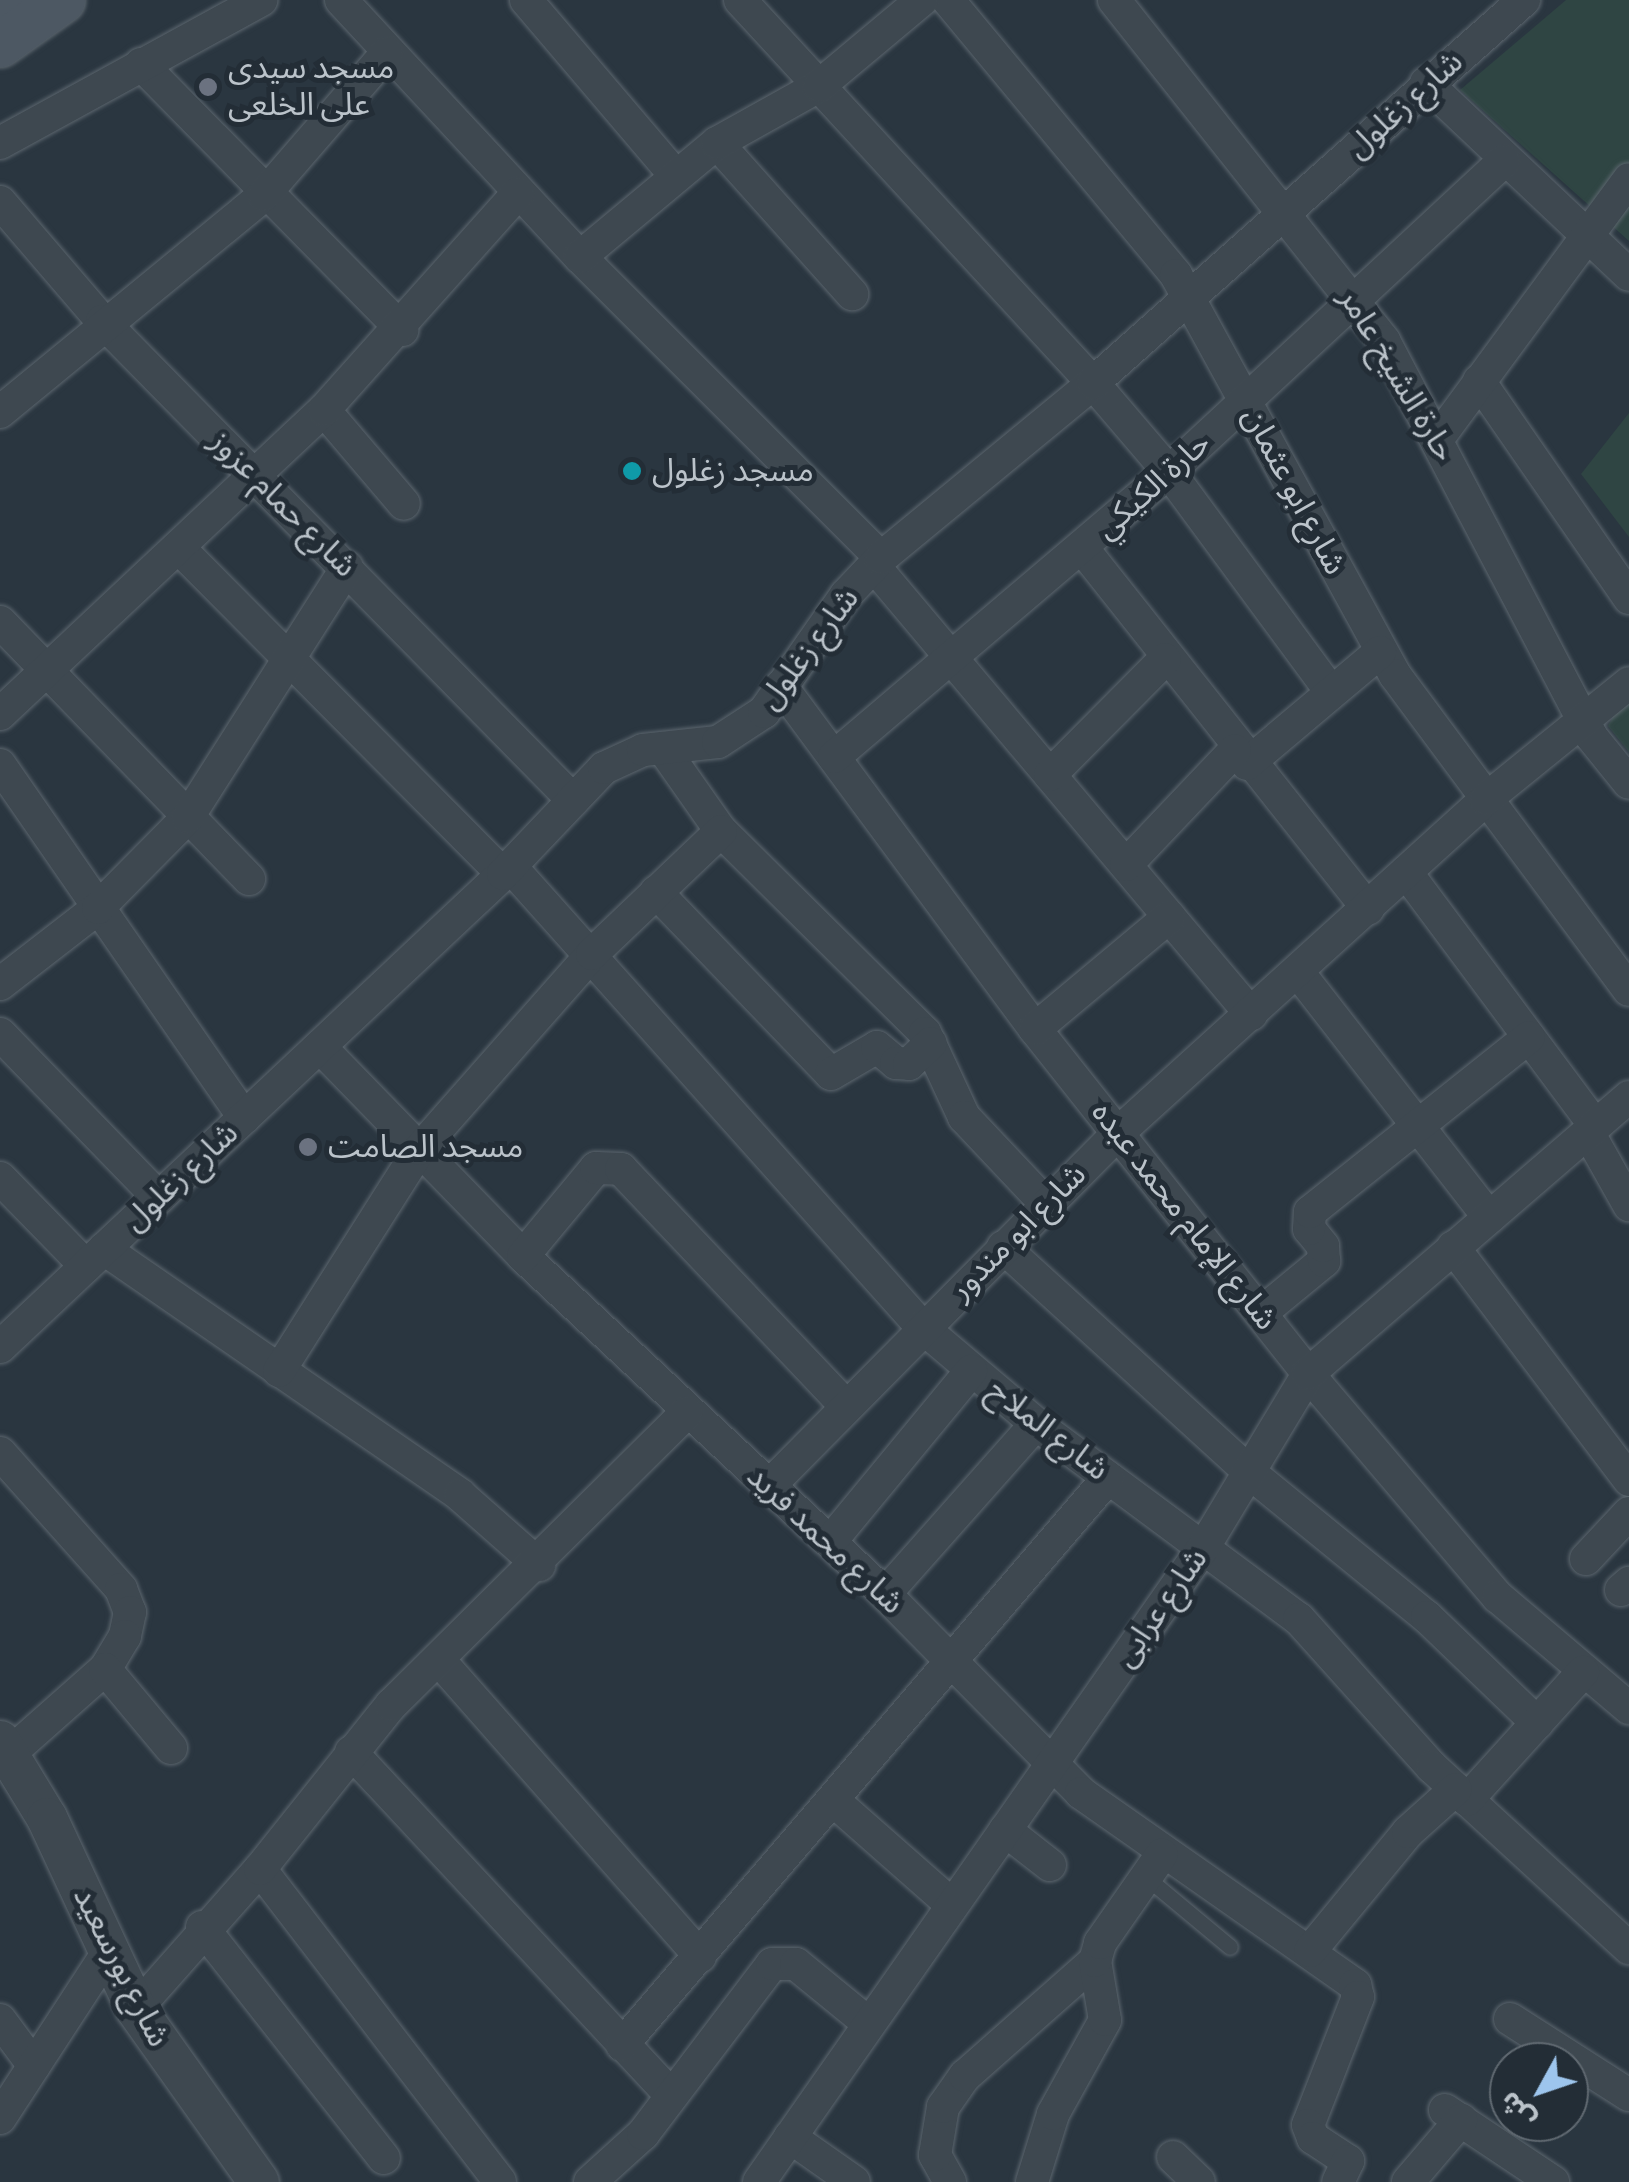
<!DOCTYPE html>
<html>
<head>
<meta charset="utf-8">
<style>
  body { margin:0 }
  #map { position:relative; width:1629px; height:2182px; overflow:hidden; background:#2a3640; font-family:"Source Sans 3","Noto Sans Arabic",sans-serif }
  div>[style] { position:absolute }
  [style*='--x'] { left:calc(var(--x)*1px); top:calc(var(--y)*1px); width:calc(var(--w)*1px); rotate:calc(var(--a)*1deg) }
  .green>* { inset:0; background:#2f4543 }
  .roads { filter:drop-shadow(0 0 2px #5c666e) drop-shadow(0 0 2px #5c666e) }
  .service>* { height:15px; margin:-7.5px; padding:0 7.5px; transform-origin:7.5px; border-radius:7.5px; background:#3e4850 }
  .minor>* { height:32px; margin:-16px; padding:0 16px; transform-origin:16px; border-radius:16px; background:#3e4850 }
  .tertiary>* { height:40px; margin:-20px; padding:0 20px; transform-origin:20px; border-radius:20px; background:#3e4850 }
  .secondary>* { height:45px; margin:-22.5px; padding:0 22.5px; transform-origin:22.5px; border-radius:22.5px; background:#4d5863 }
  .dots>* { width:28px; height:28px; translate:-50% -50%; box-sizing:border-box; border:5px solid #232d36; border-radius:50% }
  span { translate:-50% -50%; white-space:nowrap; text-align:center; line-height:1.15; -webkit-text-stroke:10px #232d36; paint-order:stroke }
  .poi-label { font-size:32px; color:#bbc3ca }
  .left { translate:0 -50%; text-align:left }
  .street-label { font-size:32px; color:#bbc3ca }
  .north { position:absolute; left:1489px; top:2042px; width:100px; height:100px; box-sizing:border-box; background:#232d36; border:2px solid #606971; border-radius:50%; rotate:230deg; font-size:28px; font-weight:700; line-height:40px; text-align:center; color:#bbc3ca }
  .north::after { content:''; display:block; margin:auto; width:35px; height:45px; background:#9dc5ed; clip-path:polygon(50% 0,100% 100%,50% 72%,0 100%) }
</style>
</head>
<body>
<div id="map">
  <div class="green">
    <i style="clip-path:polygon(1566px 0,1629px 0,1629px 241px,1460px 90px)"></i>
    <i style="clip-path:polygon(1629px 413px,1629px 537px,1581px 474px)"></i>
    <i style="clip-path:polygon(1629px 686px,1629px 752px,1608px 726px)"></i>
  </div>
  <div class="roads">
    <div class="service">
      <i style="--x:1146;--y:1877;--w:109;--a:39.8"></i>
    </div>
    <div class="minor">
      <i style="--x:341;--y:0;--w:351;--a:47.1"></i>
      <i style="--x:580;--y:257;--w:426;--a:45"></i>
      <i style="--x:526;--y:0;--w:230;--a:49.6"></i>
      <i style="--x:740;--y:0;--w:521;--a:47.33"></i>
      <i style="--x:1093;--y:383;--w:117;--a:49.5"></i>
      <i style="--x:1169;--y:472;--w:271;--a:53.6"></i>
      <i style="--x:948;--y:0;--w:357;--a:50.3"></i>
      <i style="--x:1176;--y:275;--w:456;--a:61.3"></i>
      <i style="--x:1395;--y:675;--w:392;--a:53.4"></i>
      <i style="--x:1114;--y:0;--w:435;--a:51.6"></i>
      <i style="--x:1384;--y:341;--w:446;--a:62.3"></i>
      <i style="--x:1591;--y:736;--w:60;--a:51"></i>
      <i style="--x:141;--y:64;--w:373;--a:45.5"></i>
      <i style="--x:1426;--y:83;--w:279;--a:43.4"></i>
      <i style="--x:0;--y:143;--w:298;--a:-28.7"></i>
      <i style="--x:717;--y:143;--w:203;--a:48.2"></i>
      <i style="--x:0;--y:202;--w:157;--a:49.4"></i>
      <i style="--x:102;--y:321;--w:672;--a:45.48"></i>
      <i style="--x:580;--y:257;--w:178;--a:-39.8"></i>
      <i style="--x:717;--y:143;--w:117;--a:-29.2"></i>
      <i style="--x:819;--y:86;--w:134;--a:-39.9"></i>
      <i style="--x:1479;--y:381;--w:264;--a:55.3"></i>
      <i style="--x:324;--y:410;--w:123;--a:49.6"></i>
      <i style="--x:0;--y:412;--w:342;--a:-39.4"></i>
      <i style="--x:264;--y:195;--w:188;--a:-49.1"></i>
      <i style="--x:1439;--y:437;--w:320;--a:-53.6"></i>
      <i style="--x:179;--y:548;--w:460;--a:45.2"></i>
      <i style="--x:1083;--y:549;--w:459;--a:51.6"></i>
      <i style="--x:874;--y:566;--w:586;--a:49.92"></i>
      <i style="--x:0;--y:622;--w:358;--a:45.9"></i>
      <i style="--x:781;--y:686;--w:427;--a:53.5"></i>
      <i style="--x:1035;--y:1029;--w:440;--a:51.6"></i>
      <i style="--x:1308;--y:1374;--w:293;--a:49.6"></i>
      <i style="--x:1498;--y:1597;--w:172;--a:40.3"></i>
      <i style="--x:0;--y:714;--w:444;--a:-43.2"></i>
      <i style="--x:324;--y:410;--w:291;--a:-48.2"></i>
      <i style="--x:664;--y:750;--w:99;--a:54.9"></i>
      <i style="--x:721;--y:831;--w:287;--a:44.7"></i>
      <i style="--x:925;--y:1033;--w:93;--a:65.1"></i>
      <i style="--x:964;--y:1117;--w:120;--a:46.7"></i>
      <i style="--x:834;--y:757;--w:440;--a:-40.4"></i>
      <i style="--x:1169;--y:472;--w:457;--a:-42.9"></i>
      <i style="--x:1247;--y:764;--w:174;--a:-40.1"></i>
      <i style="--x:0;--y:765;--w:429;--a:55.3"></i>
      <i style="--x:1050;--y:775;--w:163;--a:-45.2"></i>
      <i style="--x:1126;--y:865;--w:158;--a:-46.5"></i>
      <i style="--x:510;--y:866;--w:620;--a:48.21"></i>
      <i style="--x:923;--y:1328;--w:148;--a:40.3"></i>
      <i style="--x:1036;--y:1424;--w:327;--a:36.6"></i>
      <i style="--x:1299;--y:1619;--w:199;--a:48.1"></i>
      <i style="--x:1432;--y:1767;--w:268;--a:42.6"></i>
      <i style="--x:1406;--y:872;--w:317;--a:53.3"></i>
      <i style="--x:656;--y:892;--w:252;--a:46.1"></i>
      <i style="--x:831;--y:1074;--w:53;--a:-30.4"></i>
      <i style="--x:877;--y:1047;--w:25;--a:40"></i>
      <i style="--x:896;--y:1063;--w:13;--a:4"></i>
      <i style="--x:909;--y:1064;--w:30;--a:-44"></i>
      <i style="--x:1298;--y:972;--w:311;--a:52.1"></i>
      <i style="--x:0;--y:984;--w:124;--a:-37.8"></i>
      <i style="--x:98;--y:908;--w:128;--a:-45.3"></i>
      <i style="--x:188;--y:817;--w:296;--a:-57.5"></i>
      <i style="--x:1035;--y:1029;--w:175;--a:-39.9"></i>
      <i style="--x:0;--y:1034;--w:228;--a:45.9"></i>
      <i style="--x:320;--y:1047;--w:291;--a:45.8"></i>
      <i style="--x:523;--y:1256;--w:495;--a:43"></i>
      <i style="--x:885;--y:1594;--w:279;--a:45.4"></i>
      <i style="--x:1081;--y:1793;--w:335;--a:35"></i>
      <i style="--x:1355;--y:1985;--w:12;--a:76"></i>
      <i style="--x:1358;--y:1997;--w:137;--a:111.3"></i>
      <i style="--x:1308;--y:2125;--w:14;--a:69"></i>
      <i style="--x:1313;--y:2138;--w:42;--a:33.3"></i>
      <i style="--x:1348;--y:2161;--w:23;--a:115"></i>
      <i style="--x:1588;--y:1132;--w:84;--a:60.7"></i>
      <i style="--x:0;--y:1178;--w:123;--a:45.7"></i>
      <i style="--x:1003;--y:1247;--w:333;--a:42.4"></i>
      <i style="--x:1249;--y:1472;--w:230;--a:39.2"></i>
      <i style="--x:1427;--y:1617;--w:153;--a:43.9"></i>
      <i style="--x:1453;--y:1247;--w:292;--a:52.9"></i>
      <i style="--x:104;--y:1249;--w:433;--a:34.6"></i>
      <i style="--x:460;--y:1495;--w:106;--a:41.5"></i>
      <i style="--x:523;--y:1256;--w:114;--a:-50.3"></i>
      <i style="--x:596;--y:1168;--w:25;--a:2"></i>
      <i style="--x:621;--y:1169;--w:327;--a:46.5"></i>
      <i style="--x:1261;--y:1313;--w:82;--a:-39.5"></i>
      <i style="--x:1324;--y:1261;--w:15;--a:-94"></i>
      <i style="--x:1323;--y:1246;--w:22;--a:-129"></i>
      <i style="--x:1309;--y:1229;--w:17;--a:-87"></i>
      <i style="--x:1310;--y:1212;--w:280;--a:-38.6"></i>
      <i style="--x:0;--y:1347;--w:690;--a:-43.24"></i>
      <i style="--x:503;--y:874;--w:146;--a:-46.4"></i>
      <i style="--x:604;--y:768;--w:43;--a:-24.8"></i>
      <i style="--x:643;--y:750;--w:75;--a:-6.1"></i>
      <i style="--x:718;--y:742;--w:55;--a:-33.1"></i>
      <i style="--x:764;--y:712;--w:143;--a:-55"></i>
      <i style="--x:846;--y:595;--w:51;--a:-46.6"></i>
      <i style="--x:881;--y:558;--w:275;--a:-39.5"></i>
      <i style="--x:1093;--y:383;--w:577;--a:-41.63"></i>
      <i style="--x:279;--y:1371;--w:263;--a:-57.6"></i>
      <i style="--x:420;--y:1149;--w:260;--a:-48.6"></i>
      <i style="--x:592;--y:954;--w:178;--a:-43.6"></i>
      <i style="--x:0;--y:1453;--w:182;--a:48.3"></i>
      <i style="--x:121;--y:1589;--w:25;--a:69"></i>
      <i style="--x:130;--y:1612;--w:25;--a:102"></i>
      <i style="--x:125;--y:1636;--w:39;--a:121"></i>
      <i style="--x:105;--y:1669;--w:127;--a:138.5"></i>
      <i style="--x:769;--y:1486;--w:496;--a:-45.3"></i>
      <i style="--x:1118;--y:1133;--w:497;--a:-42.2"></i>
      <i style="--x:1486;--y:799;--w:184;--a:-39"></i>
      <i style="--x:830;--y:1542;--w:222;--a:-50.5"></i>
      <i style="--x:1586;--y:1559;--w:63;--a:-46.9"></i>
      <i style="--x:1621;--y:1590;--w:11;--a:-41"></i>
      <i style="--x:885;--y:1594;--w:227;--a:-48.4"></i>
      <i style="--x:439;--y:1660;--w:395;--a:48.6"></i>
      <i style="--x:105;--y:1669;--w:103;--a:50.1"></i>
      <i style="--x:351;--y:1752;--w:468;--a:47"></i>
      <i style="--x:1467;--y:1800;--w:173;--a:-47.8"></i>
      <i style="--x:834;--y:1801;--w:157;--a:41.4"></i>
      <i style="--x:1005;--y:1830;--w:57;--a:37.9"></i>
      <i style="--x:260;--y:1869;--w:394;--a:52.5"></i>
      <i style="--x:202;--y:1927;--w:294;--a:51.8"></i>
      <i style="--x:1310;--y:1951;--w:154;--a:-50.5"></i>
      <i style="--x:1408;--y:1832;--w:64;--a:-41.9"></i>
      <i style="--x:136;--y:2009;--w:187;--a:-48.5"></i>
      <i style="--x:260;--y:1869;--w:210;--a:-51.4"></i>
      <i style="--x:391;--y:1705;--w:416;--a:-44.7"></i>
      <i style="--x:1510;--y:2019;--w:141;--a:32.6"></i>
      <i style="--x:0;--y:2020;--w:57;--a:53.5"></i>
      <i style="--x:622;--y:2045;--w:747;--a:-49.4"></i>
      <i style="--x:1445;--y:2110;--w:130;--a:33.7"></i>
      <i style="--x:0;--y:2118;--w:196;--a:-56.9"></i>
      <i style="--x:790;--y:2137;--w:78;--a:35.1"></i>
      <i style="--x:1173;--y:2157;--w:36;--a:44"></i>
      <i style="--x:590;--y:2182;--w:72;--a:-42.2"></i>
      <i style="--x:643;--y:2134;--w:213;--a:-52.8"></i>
      <i style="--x:772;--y:1964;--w:24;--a:0"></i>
      <i style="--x:796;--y:1964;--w:93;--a:39.3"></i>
      <i style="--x:759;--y:2182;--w:778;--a:-55"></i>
      <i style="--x:1205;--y:1545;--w:200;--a:-58.9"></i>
      <i style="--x:1308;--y:1374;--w:424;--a:-40.8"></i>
      <i style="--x:950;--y:2182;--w:31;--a:-119"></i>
      <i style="--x:935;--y:2155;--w:49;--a:-80.5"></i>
      <i style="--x:943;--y:2107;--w:38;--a:-55"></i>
      <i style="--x:965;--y:2076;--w:174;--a:-41.5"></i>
      <i style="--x:1032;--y:2182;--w:71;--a:-72.8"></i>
      <i style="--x:1053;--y:2114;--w:107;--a:-61"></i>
      <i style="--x:1105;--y:2020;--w:60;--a:-99.6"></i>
      <i style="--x:1095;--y:1961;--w:19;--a:-74"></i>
      <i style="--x:1100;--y:1943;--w:108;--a:-55.1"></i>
      <i style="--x:1408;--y:2182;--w:82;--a:-49.5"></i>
    </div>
    <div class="tertiary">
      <i style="--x:0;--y:1741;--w:90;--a:58.6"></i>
      <i style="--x:47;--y:1818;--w:211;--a:65"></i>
      <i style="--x:136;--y:2009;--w:212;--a:54.6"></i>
    </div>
    <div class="secondary">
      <i style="--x:0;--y:5;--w:9;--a:-36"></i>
      <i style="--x:0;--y:44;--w:76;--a:-35.4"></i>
    </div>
  </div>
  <div class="dots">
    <i style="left:208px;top:87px;background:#6b7280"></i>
    <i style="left:632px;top:471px;background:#0f9aa8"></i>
    <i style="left:308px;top:1147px;background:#6b7280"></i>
  </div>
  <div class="poi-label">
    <span class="left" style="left:228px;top:87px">مسجد سيدى<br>على الخلعى</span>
    <span class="left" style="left:652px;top:471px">مسجد زغلول</span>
    <span class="left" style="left:328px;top:1147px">مسجد الصامت</span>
  </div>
  <div class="street-label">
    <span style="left:1405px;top:105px;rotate:-42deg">شارع زغلول</span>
    <span style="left:1397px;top:375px;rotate:59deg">حارة الشيخ عامر</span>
    <span style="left:1153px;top:486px;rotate:-42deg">حارة الكيكي</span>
    <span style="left:1294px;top:491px;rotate:62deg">شارع ابو عثمان</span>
    <span style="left:283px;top:504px;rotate:45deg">شارع حمام عزوز</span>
    <span style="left:809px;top:649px;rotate:-53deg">شارع زغلول</span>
    <span style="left:181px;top:1177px;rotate:-43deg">شارع زغلول</span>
    <span style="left:1184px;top:1216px;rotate:52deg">شارع الإمام محمد عبده</span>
    <span style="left:1018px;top:1232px;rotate:-45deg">شارع ابو مندور</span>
    <span style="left:1048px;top:1430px;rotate:38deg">شارع الملاح</span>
    <span style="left:825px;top:1540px;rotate:43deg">شارع محمد فريد</span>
    <span style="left:1161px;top:1608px;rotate:-55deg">شارع عرابى</span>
    <span style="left:121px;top:1967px;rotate:63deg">شارع بورسعيد</span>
  </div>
  <div class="north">ش</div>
</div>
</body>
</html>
